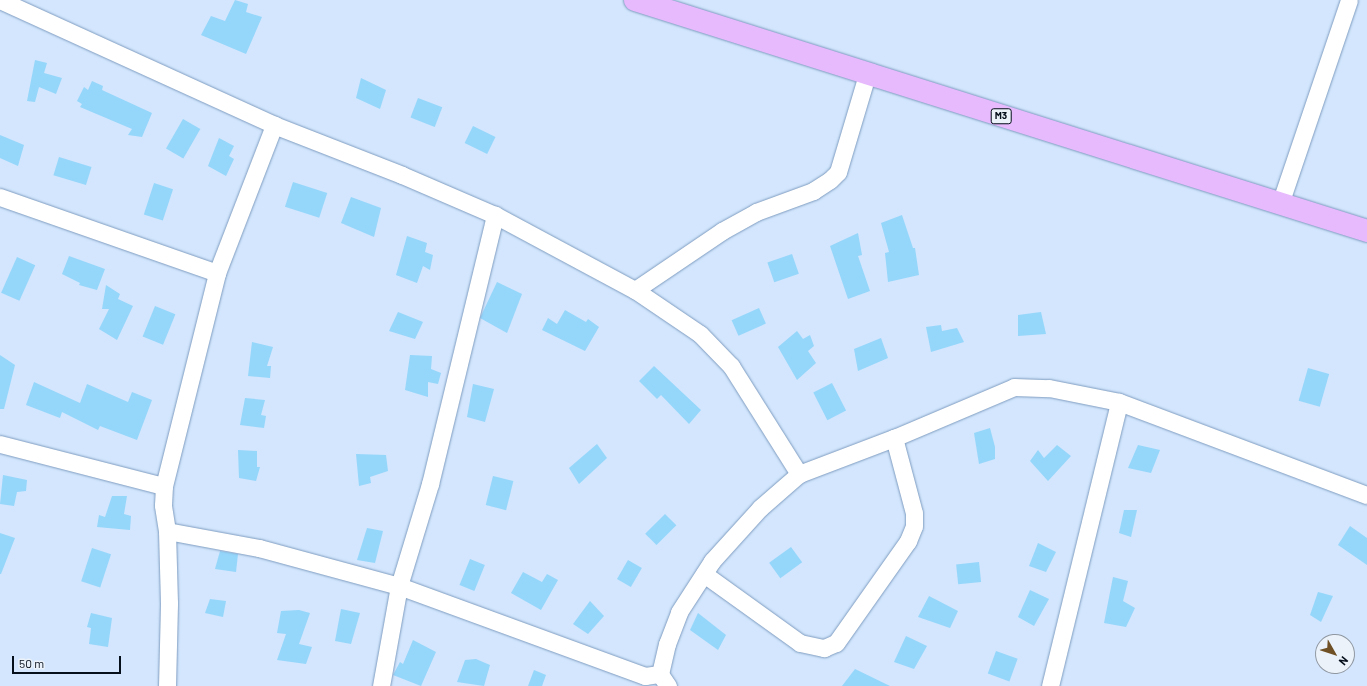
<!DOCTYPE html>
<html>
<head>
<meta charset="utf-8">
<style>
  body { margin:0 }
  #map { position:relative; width:1367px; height:686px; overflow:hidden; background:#d3e6fd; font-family:Barlow,sans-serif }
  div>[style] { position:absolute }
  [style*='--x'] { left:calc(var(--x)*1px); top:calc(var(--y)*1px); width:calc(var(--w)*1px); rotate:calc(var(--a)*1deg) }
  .building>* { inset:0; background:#95d6fb; transform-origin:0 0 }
  .roads { filter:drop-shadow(0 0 1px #7e9cc0) drop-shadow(0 0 1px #7e9cc0) }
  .minor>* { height:17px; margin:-8.5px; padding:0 8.5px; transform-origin:8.5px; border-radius:8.5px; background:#fff }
  .major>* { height:22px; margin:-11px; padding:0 11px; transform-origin:11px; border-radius:11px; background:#e7b9fd }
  span { translate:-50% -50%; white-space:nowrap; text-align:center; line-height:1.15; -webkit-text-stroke:3px #ebf2fa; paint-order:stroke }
  .shield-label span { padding:1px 3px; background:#ebf2fa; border:1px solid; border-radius:3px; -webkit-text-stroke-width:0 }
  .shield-label { font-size:10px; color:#050e1b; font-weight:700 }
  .north { position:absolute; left:1315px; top:634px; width:40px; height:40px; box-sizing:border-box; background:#ebf2fa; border:1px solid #8f97a1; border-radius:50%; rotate:129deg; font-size:11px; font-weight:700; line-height:16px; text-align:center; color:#050e1b }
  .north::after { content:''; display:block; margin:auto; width:14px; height:18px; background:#6f5125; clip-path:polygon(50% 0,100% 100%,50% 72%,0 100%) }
  .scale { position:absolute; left:12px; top:656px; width:109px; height:18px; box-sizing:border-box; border:2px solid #050e1b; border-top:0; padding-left:5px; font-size:12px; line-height:14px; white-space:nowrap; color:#050e1b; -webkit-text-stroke:3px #ebf2fa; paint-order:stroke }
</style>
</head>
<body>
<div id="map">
  <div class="building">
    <i style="clip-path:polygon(235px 0,248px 4px,246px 12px,262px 17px,246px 54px,201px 35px,211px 16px,225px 21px)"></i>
    <i style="clip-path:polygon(35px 60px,47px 63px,44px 73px,62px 78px,56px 94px,39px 87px,35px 102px,27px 101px)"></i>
    <i style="clip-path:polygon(361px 78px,386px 90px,380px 109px,356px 98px)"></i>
    <i style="clip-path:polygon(92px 81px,103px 86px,102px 90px,152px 113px,142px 137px,128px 135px,132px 129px,80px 107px,82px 104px,77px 101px,84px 87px,88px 90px)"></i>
    <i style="left:418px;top:98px;width:26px;height:21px;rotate:21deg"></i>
    <i style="left:183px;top:119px;width:20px;height:34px;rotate:30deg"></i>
    <i style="left:473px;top:126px;width:25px;height:19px;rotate:26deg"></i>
    <i style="clip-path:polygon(0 135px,24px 145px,18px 166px,0 158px)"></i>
    <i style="clip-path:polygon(219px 138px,234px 146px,229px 156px,234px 159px,226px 176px,208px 166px)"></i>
    <i style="left:59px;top:157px;width:34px;height:19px;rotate:17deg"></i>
    <i style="left:293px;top:182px;width:36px;height:26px;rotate:18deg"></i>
    <i style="left:154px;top:183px;width:20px;height:33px;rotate:18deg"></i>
    <i style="clip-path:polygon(351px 197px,381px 208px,374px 237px,341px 223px)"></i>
    <i style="clip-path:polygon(902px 215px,913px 248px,915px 248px,919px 275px,888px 282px,885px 253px,889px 252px,881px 223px)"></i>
    <i style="clip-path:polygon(858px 233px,862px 255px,858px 256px,870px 291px,848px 299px,830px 246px)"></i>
    <i style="clip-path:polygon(407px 236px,427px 243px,425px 252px,433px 255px,430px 270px,423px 266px,417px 283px,396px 275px)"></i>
    <i style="left:792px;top:254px;width:21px;height:26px;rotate:71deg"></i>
    <i style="clip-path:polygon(69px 256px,105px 269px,97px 290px,79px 285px,80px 283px,62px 274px)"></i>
    <i style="left:17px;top:257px;width:20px;height:39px;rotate:24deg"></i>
    <i style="clip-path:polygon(497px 282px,522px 294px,507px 333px,480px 318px)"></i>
    <i style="clip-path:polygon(106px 285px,120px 294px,118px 299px,133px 306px,117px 340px,99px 329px,109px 309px,102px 309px)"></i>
    <i style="left:155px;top:306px;width:22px;height:33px;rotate:22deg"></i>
    <i style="left:759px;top:308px;width:17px;height:30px;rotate:66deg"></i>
    <i style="clip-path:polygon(565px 310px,586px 322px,588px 319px,599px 327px,585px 351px,542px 330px,548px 318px,557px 324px)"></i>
    <i style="clip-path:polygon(398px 312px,423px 322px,415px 339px,389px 331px)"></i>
    <i style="clip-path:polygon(1041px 312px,1046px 334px,1018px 336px,1018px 315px)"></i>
    <i style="clip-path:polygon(941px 325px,942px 331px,957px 328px,964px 342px,931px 352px,926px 327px)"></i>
    <i style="clip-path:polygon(797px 331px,803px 339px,810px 335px,814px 346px,808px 351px,816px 363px,797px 380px,778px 347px)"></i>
    <i style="clip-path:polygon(881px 338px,888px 358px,858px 371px,854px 349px)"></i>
    <i style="clip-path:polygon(252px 342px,273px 347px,267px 366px,271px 366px,270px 378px,248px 376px)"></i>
    <i style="clip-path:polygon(0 355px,15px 365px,4px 409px,0 409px)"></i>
    <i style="clip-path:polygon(410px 355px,432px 356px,431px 369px,441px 373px,438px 384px,428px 382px,428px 397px,405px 390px)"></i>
    <i style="clip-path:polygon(654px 366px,701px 410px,689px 424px,661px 395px,657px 399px,639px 381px)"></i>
    <i style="left:1308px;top:368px;width:22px;height:34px;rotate:16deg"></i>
    <i style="clip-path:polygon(34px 382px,80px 403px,87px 384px,128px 402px,132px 392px,152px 400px,137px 440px,100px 426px,98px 430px,62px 412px,60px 418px,26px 405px)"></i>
    <i style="left:832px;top:383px;width:31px;height:21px;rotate:63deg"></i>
    <i style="clip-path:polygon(473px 384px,494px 389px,485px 422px,467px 417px)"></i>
    <i style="clip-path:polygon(245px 398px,265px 400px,261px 415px,266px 416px,264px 428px,240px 425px)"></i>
    <i style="clip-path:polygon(990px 428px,995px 447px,995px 459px,979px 464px,974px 433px)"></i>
    <i style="clip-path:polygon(597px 444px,607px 458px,579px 484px,569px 468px)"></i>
    <i style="clip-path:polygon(1057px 445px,1071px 456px,1048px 481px,1030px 461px,1038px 450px,1044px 458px)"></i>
    <i style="clip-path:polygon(1138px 445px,1160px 450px,1151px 473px,1128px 468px)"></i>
    <i style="clip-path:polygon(238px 450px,257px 451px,257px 467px,260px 467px,256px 481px,239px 478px)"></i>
    <i style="clip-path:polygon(356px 454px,386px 455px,388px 471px,370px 477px,371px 483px,359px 486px)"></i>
    <i style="clip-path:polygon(3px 475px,27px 480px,26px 491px,17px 492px,14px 506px,0 504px)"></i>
    <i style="left:493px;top:476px;width:21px;height:30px;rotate:14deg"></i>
    <i style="clip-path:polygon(112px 496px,127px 496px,124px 514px,131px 516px,130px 530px,97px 527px,99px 515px,105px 517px)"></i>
    <i style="clip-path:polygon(1124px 510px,1137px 510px,1131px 537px,1119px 533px)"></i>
    <i style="left:665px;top:514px;width:16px;height:28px;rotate:45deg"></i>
    <i style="clip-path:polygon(1350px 526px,1367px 538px,1367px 565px,1338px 545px)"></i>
    <i style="clip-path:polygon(367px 528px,383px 531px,375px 563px,357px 560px)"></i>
    <i style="clip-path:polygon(0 533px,15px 538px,1px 574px,0 574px)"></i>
    <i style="clip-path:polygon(1038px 543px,1056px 552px,1046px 572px,1029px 566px)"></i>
    <i style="left:791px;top:547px;width:19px;height:27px;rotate:54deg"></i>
    <i style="left:92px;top:548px;width:20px;height:35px;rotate:18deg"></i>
    <i style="clip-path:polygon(220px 551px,238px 554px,236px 572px,215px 569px)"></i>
    <i style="left:470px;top:559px;width:16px;height:28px;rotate:22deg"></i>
    <i style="left:628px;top:560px;width:16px;height:22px;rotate:30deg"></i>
    <i style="left:979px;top:562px;width:20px;height:23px;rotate:84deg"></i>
    <i style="clip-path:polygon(523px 572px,542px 582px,547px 574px,558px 580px,541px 610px,511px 593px)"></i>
    <i style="clip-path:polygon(1113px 577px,1128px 581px,1123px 601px,1135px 608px,1126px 627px,1104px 623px)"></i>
    <i style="clip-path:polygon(1030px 590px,1049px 599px,1034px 626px,1018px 617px)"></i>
    <i style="clip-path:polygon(1318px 592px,1333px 596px,1321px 622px,1310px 615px)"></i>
    <i style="clip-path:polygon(929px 596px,958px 611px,950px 628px,918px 617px)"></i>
    <i style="clip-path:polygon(210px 599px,226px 601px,223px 617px,205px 613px)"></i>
    <i style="clip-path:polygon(590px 601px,604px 616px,588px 634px,573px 624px)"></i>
    <i style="clip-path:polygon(341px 609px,360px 613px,351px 644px,335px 641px)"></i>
    <i style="clip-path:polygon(299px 610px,310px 613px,299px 644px,312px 647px,306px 664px,277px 660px,286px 634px,277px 633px,281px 611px)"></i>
    <i style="clip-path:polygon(91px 613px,112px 618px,108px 647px,89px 644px,91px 628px,87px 627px)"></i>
    <i style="clip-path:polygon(698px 613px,726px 635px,718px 650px,690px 630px)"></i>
    <i style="clip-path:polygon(906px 636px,927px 646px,914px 669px,894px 662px)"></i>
    <i style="clip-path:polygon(413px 640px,436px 652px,421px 686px,393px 675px,400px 662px,403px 664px)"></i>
    <i style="left:996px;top:651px;width:23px;height:24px;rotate:20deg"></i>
    <i style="clip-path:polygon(476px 659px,490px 665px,484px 686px,457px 682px,465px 660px)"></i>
    <i style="clip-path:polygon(855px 669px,890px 686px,842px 686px)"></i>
    <i style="clip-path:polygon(534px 670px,546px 675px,542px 686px,528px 686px)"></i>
  </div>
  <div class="roads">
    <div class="minor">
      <i style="--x:0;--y:0;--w:301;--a:24.5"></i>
      <i style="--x:274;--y:125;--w:137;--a:21.3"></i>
      <i style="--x:402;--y:175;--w:101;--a:23.3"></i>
      <i style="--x:495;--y:215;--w:159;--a:28.2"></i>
      <i style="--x:635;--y:290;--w:78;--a:34.1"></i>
      <i style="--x:700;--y:334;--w:45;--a:45.9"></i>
      <i style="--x:731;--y:366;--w:128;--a:57.8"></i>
      <i style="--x:0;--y:197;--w:230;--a:19.3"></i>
      <i style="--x:1280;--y:204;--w:215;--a:-71.3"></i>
      <i style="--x:635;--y:290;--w:105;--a:-34.1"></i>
      <i style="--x:722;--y:231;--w:39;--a:-29"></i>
      <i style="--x:756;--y:212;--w:61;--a:-20.2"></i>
      <i style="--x:813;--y:191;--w:20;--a:-33"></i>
      <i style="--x:830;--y:180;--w:11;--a:-45"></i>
      <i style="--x:838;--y:172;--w:101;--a:-73.4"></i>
      <i style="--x:0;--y:444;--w:169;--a:14.4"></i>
      <i style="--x:167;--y:531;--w:94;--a:10.5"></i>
      <i style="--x:259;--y:548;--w:145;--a:15.2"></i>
      <i style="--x:399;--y:586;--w:262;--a:20.1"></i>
      <i style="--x:645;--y:676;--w:15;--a:-8"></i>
      <i style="--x:704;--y:574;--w:118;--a:35.7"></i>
      <i style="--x:800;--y:643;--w:25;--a:12"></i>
      <i style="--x:824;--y:648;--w:13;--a:-23"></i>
      <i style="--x:836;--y:643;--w:125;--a:-54.8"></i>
      <i style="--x:908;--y:541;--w:16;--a:-68"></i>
      <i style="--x:914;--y:526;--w:13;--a:-90"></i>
      <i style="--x:914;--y:513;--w:78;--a:-104.9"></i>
      <i style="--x:167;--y:686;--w:83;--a:-88.6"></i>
      <i style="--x:169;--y:603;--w:72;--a:-91.6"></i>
      <i style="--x:167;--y:531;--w:26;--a:-99"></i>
      <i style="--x:163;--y:505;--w:19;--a:-87"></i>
      <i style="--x:164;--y:486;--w:219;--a:-76"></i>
      <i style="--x:217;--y:273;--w:159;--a:-68.9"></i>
      <i style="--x:381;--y:686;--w:102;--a:-79.8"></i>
      <i style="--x:399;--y:586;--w:107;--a:-73.1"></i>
      <i style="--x:430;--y:484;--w:277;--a:-76.4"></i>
      <i style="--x:668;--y:686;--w:14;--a:-124"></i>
      <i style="--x:660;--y:674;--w:31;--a:-77"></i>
      <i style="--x:667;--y:644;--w:34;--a:-69"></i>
      <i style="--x:679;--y:612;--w:61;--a:-57.1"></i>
      <i style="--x:712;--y:561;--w:72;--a:-47.8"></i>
      <i style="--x:760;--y:508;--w:52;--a:-41.1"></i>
      <i style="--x:799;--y:474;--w:102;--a:-20.8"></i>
      <i style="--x:894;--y:438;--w:130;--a:-23"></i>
      <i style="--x:1014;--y:387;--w:35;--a:2"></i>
      <i style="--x:1049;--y:388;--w:71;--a:11.3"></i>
      <i style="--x:1050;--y:686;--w:292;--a:-76.3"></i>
      <i style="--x:1119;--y:402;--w:265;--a:20.6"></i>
    </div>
    <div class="major">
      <i style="--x:635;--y:0;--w:768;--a:17.51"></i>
    </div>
  </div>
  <div class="shield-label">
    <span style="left:1001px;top:116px">M3</span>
  </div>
  <div class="north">N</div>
  <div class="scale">50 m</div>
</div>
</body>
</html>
